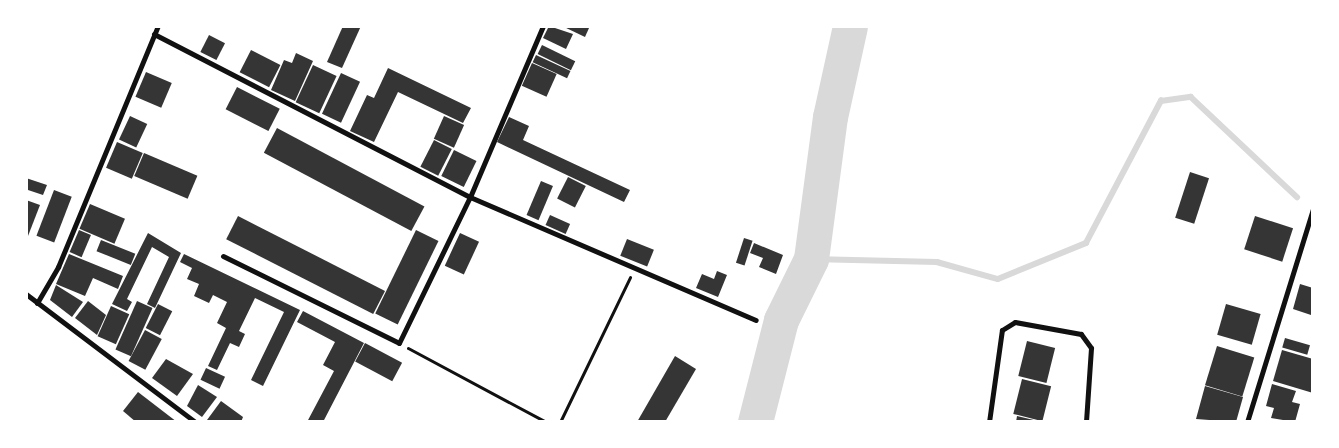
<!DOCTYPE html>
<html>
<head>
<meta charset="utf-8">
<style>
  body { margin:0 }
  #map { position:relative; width:1339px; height:448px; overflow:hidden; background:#fff; font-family:"DM Sans",sans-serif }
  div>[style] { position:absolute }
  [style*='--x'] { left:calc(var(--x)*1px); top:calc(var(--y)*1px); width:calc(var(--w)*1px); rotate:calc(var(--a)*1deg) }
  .stream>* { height:5.5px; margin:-2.75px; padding:0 2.75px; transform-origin:2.75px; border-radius:2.75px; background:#d9d9d9 }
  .river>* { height:35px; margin:-17.5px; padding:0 17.5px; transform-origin:17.5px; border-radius:17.5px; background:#d9d9d9 }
  .building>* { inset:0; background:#353535; transform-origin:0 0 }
  .path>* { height:3px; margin:-1.5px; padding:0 1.5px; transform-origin:1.5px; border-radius:1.5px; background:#111 }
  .minor>* { height:5px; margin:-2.5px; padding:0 2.5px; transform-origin:2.5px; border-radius:2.5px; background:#111 }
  span { translate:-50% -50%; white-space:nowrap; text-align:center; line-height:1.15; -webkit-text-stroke:4px #fff; paint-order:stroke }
  .frame { position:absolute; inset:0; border:28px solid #fff; pointer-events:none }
</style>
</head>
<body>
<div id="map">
  <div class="stream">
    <i style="--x:811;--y:259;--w:126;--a:1.4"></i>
    <i style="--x:937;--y:262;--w:63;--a:15.6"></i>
    <i style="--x:998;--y:279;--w:95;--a:-22.2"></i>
    <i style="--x:1086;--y:243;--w:161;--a:-62.2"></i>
    <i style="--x:1161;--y:101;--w:30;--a:-8"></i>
    <i style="--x:1191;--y:97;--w:146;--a:43.3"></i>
  </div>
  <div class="river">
    <i style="--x:755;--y:422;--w:105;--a:-75.7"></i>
    <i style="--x:781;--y:320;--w:68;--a:-63.8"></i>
    <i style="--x:811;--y:259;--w:143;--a:-82.4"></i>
    <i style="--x:830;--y:117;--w:93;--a:-77.6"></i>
  </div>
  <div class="building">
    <i style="clip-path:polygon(343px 26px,361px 26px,342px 68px,327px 62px)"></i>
    <i style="clip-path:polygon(549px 26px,573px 34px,566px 49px,543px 38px)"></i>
    <i style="clip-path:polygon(562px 26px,586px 26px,589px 28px,585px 37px)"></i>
    <i style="left:209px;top:35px;width:18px;height:19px;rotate:27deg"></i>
    <i style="left:542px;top:45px;width:37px;height:10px;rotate:26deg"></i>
    <i style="left:251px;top:50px;width:33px;height:25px;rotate:27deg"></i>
    <i style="clip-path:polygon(296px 53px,313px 61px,295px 101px,271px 90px,284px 60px,292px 63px)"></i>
    <i style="left:536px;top:55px;width:38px;height:8px;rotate:25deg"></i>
    <i style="left:532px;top:63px;width:27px;height:25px;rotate:24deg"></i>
    <i style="left:313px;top:65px;width:26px;height:41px;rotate:25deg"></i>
    <i style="clip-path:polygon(388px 68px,471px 108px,463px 123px,398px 92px,374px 142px,350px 131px,367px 95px,374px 98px)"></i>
    <i style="left:146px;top:72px;width:28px;height:27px;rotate:23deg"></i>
    <i style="left:341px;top:73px;width:21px;height:45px;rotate:25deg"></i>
    <i style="left:237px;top:87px;width:48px;height:25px;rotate:27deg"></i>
    <i style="left:130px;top:116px;width:19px;height:26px;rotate:25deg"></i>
    <i style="left:444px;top:116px;width:22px;height:25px;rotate:24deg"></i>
    <i style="clip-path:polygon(509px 117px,529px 126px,523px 140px,630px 190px,624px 202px,497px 142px)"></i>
    <i style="left:277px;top:128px;width:167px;height:28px;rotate:28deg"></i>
    <i style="left:434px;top:140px;width:20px;height:30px;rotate:27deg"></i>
    <i style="left:117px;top:142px;width:28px;height:28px;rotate:23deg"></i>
    <i style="left:454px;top:150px;width:25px;height:29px;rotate:26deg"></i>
    <i style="left:144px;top:153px;width:58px;height:25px;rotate:23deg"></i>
    <i style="left:1190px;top:172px;width:20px;height:48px;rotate:18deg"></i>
    <i style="left:568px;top:177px;width:20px;height:24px;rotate:27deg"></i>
    <i style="clip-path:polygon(26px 178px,47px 185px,43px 195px,28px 190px,26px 195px)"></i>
    <i style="left:541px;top:181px;width:13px;height:37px;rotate:23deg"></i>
    <i style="left:54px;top:190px;width:19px;height:49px;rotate:21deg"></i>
    <i style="clip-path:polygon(26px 200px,40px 205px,28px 236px,26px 236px)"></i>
    <i style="left:90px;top:204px;width:38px;height:27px;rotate:23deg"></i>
    <i style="left:550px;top:215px;width:22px;height:11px;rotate:24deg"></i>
    <i style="left:238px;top:216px;width:165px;height:26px;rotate:27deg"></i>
    <i style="left:1255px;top:216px;width:40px;height:35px;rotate:18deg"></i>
    <i style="left:79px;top:230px;width:13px;height:24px;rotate:23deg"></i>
    <i style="left:416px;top:230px;width:25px;height:93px;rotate:26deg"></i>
    <i style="clip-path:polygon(148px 233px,181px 253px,155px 308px,147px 304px,169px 257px,152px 247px,127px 299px,132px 302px,127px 311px,112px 304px)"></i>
    <i style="left:460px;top:233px;width:21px;height:36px;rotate:25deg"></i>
    <i style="left:744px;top:238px;width:9px;height:26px;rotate:18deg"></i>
    <i style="left:627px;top:239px;width:29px;height:18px;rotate:22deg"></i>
    <i style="left:101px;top:240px;width:37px;height:12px;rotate:22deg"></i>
    <i style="clip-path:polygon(754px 243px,783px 255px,776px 274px,759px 267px,763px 258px,750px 253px)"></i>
    <i style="clip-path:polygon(69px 254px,123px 276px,118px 289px,93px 278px,85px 296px,56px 284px)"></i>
    <i style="clip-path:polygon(184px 254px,300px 310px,263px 386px,251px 380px,284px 312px,255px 298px,239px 331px,245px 334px,239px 347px,230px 343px,217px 370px,208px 366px,226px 328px,217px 323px,227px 302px,213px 295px,209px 303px,194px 296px,199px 284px,187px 279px,192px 268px,180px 262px)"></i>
    <i style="clip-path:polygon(717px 271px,727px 275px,718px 297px,696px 288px,702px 274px,714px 279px)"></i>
    <i style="clip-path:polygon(1300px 284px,1313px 288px,1313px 320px,1311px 315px,1293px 309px)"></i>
    <i style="clip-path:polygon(56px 285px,83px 302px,72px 317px,50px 300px)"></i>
    <i style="clip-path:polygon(88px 301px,106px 315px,97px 335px,75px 318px)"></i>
    <i style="left:137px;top:301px;width:17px;height:53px;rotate:24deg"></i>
    <i style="left:158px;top:304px;width:16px;height:27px;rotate:27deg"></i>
    <i style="left:1226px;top:304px;width:36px;height:32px;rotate:16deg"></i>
    <i style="left:111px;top:306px;width:20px;height:33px;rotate:24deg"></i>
    <i style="clip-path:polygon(303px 311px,364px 343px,323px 422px,307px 422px,334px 371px,323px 365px,335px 342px,297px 322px)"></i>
    <i style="left:145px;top:330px;width:19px;height:35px;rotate:28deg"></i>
    <i style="left:1285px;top:338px;width:26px;height:10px;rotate:16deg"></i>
    <i style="left:1027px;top:341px;width:29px;height:36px;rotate:14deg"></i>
    <i style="left:365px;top:343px;width:42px;height:21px;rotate:28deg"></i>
    <i style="left:1217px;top:346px;width:39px;height:41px;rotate:17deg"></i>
    <i style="clip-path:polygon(1282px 350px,1313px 359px,1313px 393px,1273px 381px)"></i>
    <i style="clip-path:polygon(675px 356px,696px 369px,665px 422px,637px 422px)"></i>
    <i style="clip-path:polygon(166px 359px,193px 374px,177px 396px,152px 378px)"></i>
    <i style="left:206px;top:368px;width:21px;height:13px;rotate:25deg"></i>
    <i style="left:1022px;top:379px;width:30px;height:36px;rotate:14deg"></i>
    <i style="clip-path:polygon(1272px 384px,1296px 391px,1292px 402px,1300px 404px,1295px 422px,1271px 418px,1274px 408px,1266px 406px)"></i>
    <i style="clip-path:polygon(198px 385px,217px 397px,202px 417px,187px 406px)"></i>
    <i style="clip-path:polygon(1205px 386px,1243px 397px,1236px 422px,1196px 419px)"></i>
    <i style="clip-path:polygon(138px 392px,177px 422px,136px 422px,123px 411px)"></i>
    <i style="clip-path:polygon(221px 401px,243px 417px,241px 422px,207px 420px)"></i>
    <i style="clip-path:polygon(1017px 416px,1038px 421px,1038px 422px,1016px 422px)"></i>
  </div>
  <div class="path">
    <i style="--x:408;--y:348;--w:157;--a:28.2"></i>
    <i style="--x:560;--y:422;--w:161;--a:-64.2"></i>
  </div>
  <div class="minor">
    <i style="--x:154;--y:34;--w:356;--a:27.3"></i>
    <i style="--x:470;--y:197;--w:311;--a:23.3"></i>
    <i style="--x:223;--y:256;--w:196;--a:26.3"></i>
    <i style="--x:399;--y:343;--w:162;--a:-64.1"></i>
    <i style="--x:470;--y:197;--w:186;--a:-66.9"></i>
    <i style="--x:26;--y:294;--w:212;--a:37.1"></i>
    <i style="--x:37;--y:303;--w:42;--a:-59.7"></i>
    <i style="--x:58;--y:267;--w:261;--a:-67.5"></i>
    <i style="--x:989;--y:422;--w:93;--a:-82"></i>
    <i style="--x:1002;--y:330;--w:15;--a:-32"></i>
    <i style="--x:1015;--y:322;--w:67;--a:10.3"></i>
    <i style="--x:1081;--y:334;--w:17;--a:54"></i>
    <i style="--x:1091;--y:348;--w:74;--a:93.9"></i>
    <i style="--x:1247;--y:422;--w:223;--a:-72.8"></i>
  </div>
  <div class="frame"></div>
</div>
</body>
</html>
